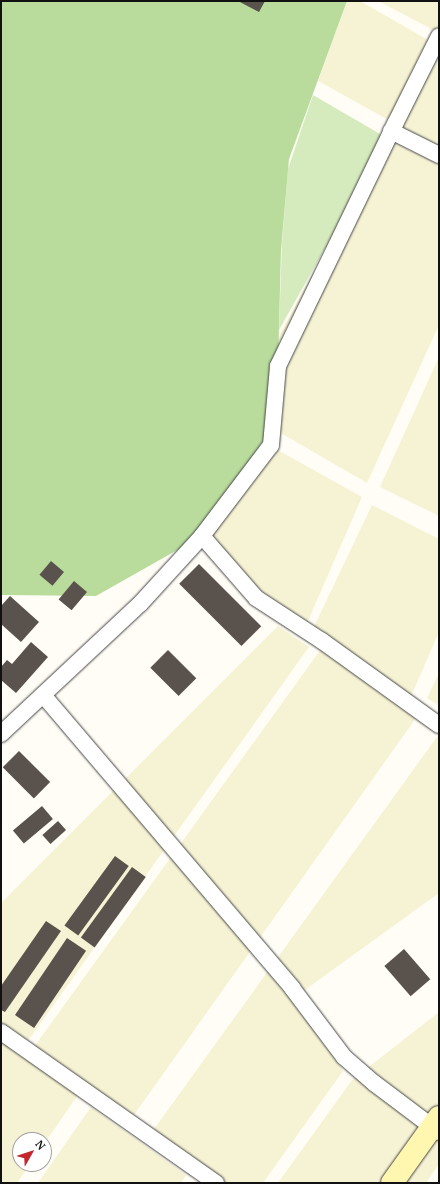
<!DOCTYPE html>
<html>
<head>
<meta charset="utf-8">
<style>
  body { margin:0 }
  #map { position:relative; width:440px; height:1184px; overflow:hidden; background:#fffdf5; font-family:"PT Serif",serif }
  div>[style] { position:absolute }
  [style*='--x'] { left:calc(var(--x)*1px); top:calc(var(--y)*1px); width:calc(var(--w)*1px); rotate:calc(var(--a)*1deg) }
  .farmland>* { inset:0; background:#f6f3d4 }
  .green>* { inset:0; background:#d5ebbd }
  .forest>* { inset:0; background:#b9dc9c }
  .building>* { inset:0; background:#5a524d; transform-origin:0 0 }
  .roads { filter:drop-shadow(0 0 1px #444) drop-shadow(0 0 1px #444) }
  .street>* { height:16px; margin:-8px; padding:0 8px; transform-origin:8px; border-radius:8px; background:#fff }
  .secondary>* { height:22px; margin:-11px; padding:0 11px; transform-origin:11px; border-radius:11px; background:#fff6b0 }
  span { translate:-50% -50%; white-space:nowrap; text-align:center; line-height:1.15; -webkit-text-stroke:4px #fff; paint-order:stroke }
  .frame { position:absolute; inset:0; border:2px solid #111; pointer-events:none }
  .north { position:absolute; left:12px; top:1132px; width:40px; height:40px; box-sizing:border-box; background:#fff; border:1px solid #a0a0a0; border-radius:50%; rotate:51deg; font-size:11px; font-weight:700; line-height:16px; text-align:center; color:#111 }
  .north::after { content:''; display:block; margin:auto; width:14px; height:18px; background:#c4262e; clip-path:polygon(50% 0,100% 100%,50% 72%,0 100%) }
</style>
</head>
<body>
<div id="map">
  <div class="farmland">
    <i style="clip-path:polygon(347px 1px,360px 1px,435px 44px,439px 39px,439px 325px,367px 483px,272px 428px,271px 351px,394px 123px,318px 81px)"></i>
    <i style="clip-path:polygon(378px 1px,439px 1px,439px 33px)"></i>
    <i style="clip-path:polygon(439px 357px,439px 516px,380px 487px)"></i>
    <i style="clip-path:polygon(267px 444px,362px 497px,304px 630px,202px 536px)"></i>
    <i style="clip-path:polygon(372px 505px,439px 539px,439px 632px,409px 701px,311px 633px)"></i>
    <i style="clip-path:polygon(278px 626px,309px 647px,27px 1042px,34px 1047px,321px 649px,416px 718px,129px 1122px,82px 1089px,44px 1144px,44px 1140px,20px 1140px,20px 1164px,30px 1164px,17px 1183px,1px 1183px,1px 903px)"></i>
    <i style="clip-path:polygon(439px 673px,439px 706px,427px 698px)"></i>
    <i style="clip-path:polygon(439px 734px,439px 893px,298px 995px,343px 1071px,263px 1183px,215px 1183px,149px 1136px)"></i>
    <i style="clip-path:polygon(439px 1012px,439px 1164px,426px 1183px,278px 1183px,352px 1080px)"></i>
    <i style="clip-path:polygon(91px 1107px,186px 1175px,181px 1183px,38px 1183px)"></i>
  </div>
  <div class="green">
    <i style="clip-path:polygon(313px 95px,387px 138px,279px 330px,282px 243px,288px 169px)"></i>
  </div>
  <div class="forest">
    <i style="clip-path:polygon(1px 1px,347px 1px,289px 159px,281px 250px,278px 366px,265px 438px,202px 536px,96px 596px,1px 595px)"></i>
  </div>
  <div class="building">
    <i style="clip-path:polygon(238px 1px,265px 1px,259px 12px)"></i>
    <i style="left:51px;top:561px;width:17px;height:18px;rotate:40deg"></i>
    <i style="left:199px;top:564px;width:88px;height:28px;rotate:45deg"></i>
    <i style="left:74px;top:581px;width:17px;height:24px;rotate:40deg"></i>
    <i style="clip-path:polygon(10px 596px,39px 622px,21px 642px,1px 624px,1px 606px)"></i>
    <i style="clip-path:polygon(31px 642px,48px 657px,16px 693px,1px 680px,1px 667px,7px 660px,12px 664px)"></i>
    <i style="left:168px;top:650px;width:40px;height:25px;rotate:45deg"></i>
    <i style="left:19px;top:751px;width:44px;height:23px;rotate:45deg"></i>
    <i style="left:42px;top:806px;width:17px;height:38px;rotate:50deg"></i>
    <i style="left:58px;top:821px;width:12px;height:21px;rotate:48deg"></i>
    <i style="left:115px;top:856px;width:17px;height:86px;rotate:36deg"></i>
    <i style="left:132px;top:867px;width:17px;height:87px;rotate:36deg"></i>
    <i style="clip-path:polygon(46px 921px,61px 931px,5px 1012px,1px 1010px,1px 986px)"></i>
    <i style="left:67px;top:938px;width:23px;height:93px;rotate:34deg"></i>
    <i style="left:404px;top:949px;width:40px;height:26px;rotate:49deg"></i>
  </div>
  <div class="roads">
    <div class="street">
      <i style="--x:391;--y:131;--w:54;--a:26.6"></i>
      <i style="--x:202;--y:536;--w:82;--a:48.9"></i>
      <i style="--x:256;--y:598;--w:79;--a:33.1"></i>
      <i style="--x:322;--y:641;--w:144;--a:35.7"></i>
      <i style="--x:43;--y:695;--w:385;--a:49.6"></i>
      <i style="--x:292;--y:988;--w:86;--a:53"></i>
      <i style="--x:344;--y:1057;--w:40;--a:41"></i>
      <i style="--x:374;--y:1083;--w:81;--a:37"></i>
      <i style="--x:1;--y:734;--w:190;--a:-43.1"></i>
      <i style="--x:140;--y:604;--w:92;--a:-47.6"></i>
      <i style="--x:202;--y:536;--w:114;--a:-52.8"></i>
      <i style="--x:271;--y:445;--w:79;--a:-84.9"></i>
      <i style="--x:278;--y:366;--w:269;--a:-64.2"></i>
      <i style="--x:395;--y:124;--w:98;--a:-63.4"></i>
      <i style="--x:1;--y:1032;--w:263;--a:35.1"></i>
    </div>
    <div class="secondary">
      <i style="--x:392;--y:1183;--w:81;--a:-54.5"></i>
    </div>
  </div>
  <div class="frame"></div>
  <div class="north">N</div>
</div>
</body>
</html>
